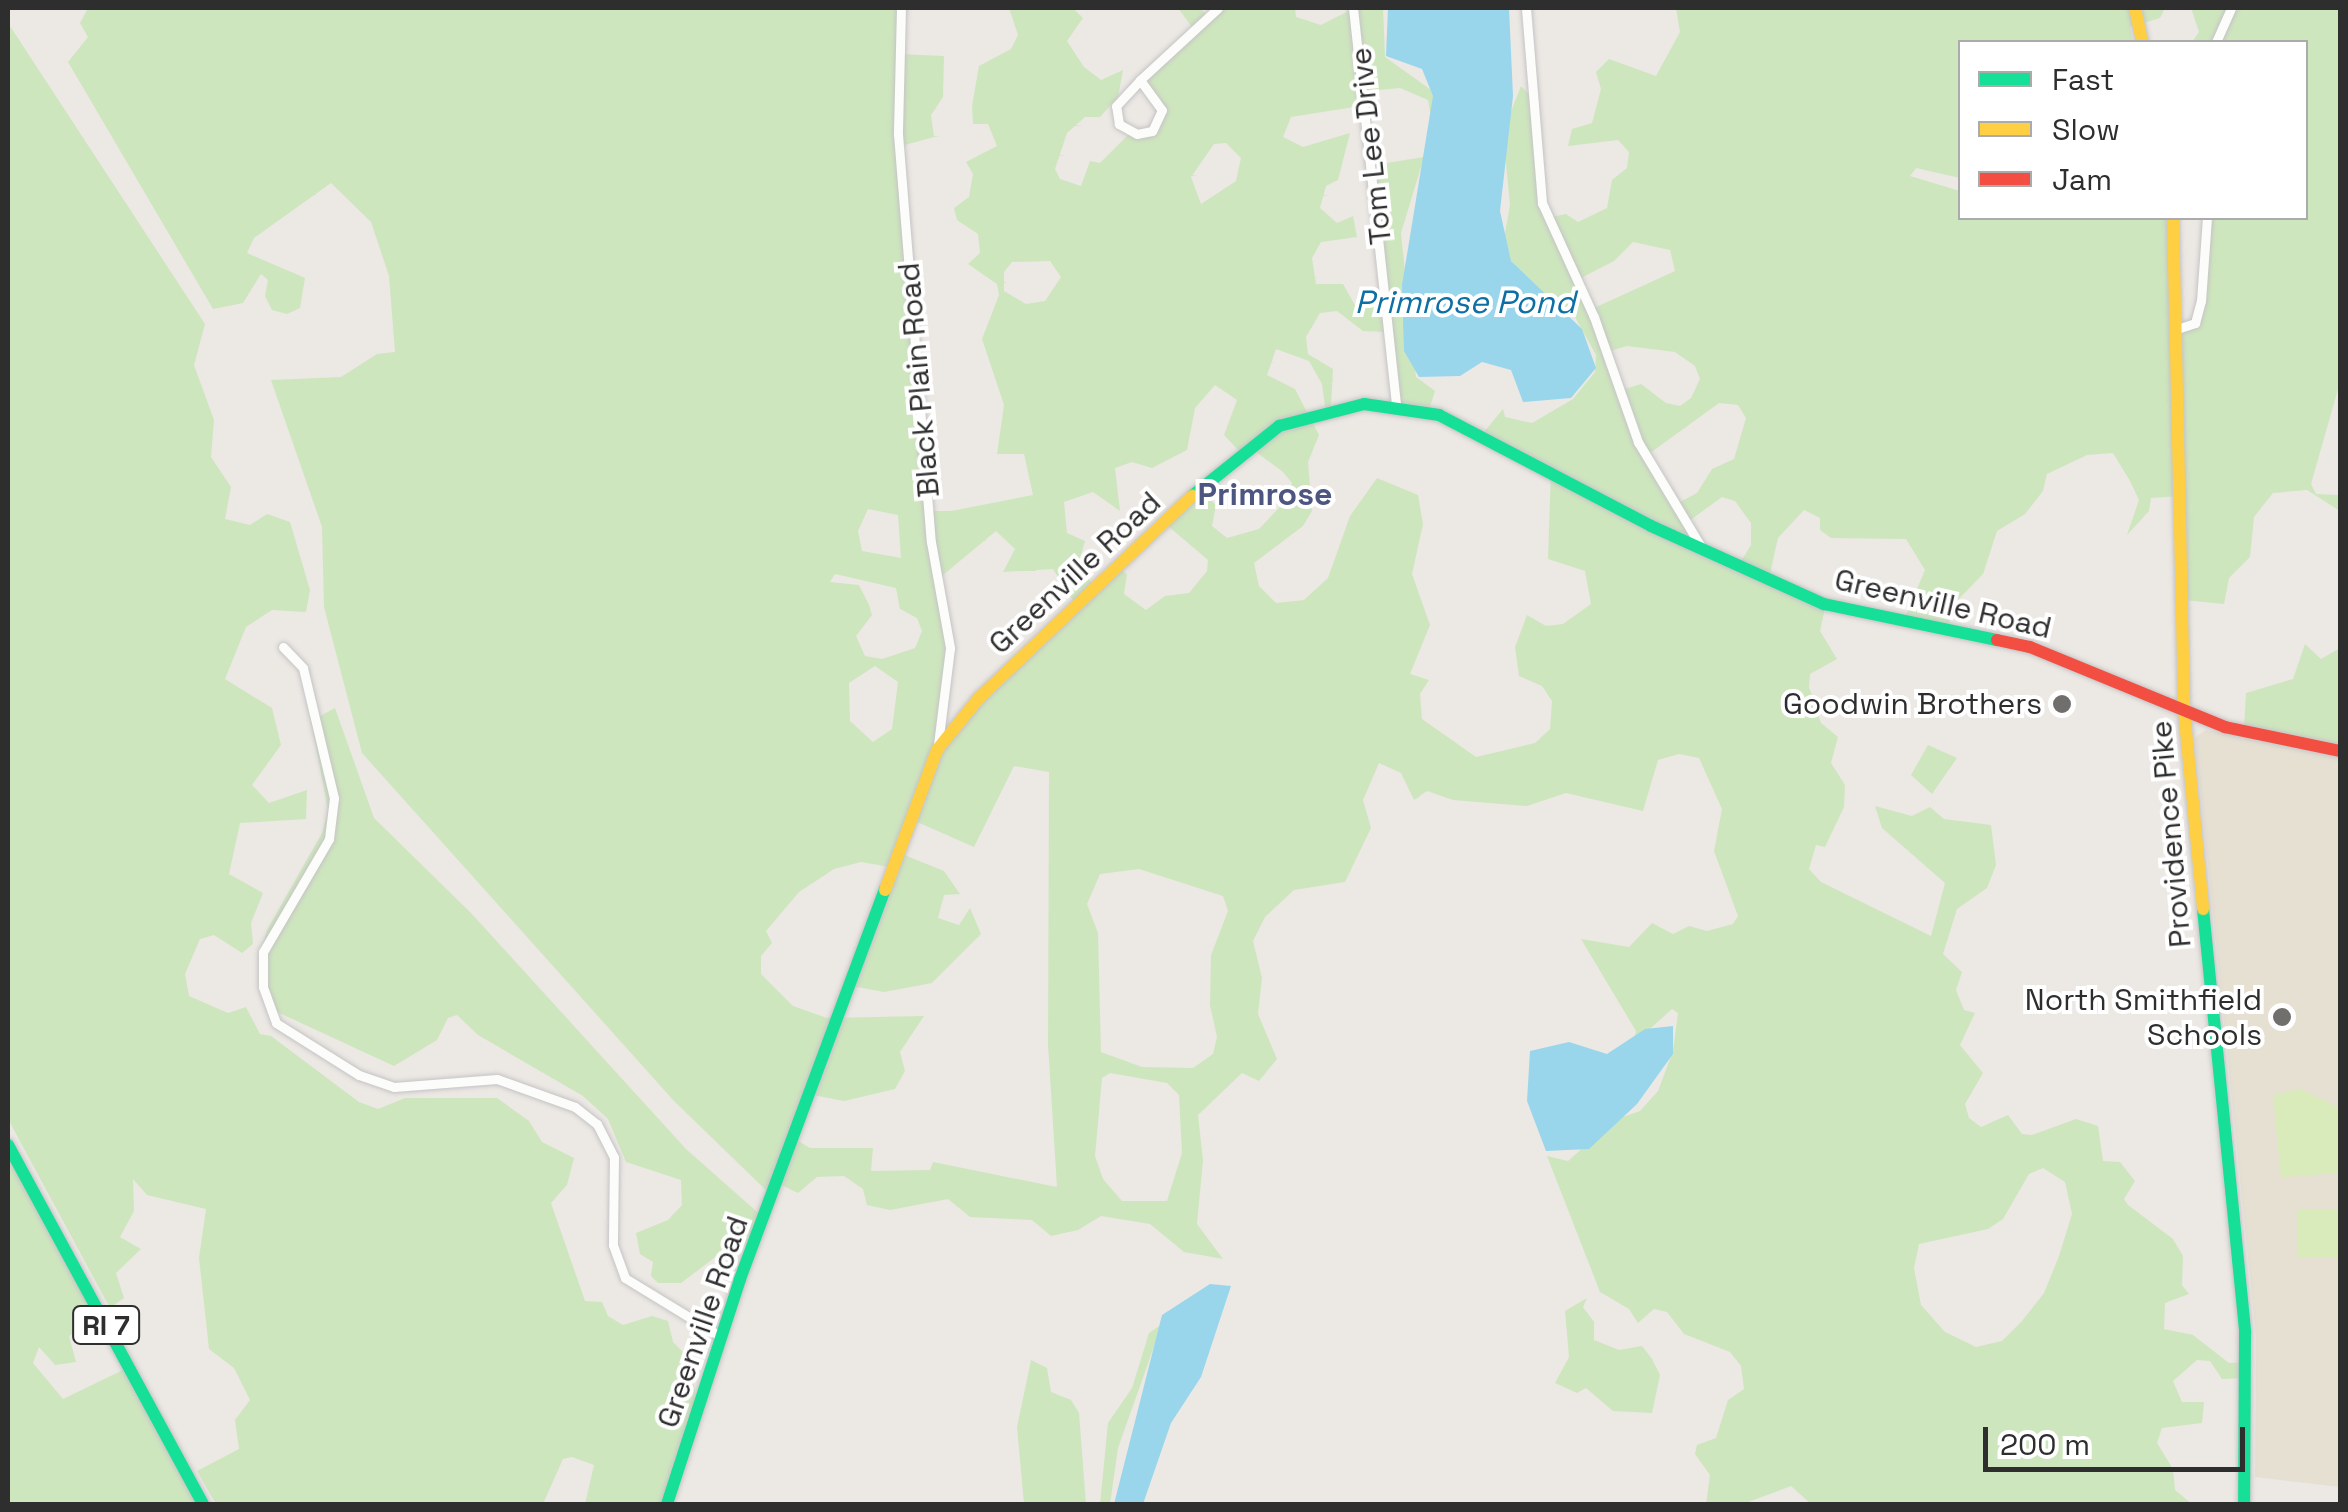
<!DOCTYPE html>
<html>
<head>
<meta charset="utf-8">
<style>
  body { margin:0 }
  #map { position:relative; width:2348px; height:1512px; overflow:hidden; background:#ece8e4; font-family:"Space Grotesk",sans-serif }
  div>[style] { position:absolute }
  [style*='--x'] { left:calc(var(--x)*1px); top:calc(var(--y)*1px); width:calc(var(--w)*1px); rotate:calc(var(--a)*1deg) }
  .education>* { inset:0; background:#e6e0d3 }
  .green>* { inset:0; background:#cee6be }
  .pitch>* { inset:0; background:#d9eabb; transform-origin:0 0 }
  .water>* { inset:0; background:#99d6ec }
  .roads { filter:drop-shadow(0 0 2px #c5c4c5) drop-shadow(0 0 2px #c5c4c5) }
  .street>* { height:9px; margin:-4.5px; padding:0 4.5px; transform-origin:4.5px; border-radius:4.5px; background:#fcfcfb }
  .fast>* { height:12px; margin:-6px; padding:0 6px; transform-origin:6px; border-radius:6px; background:#16e098 }
  .slow>* { height:12px; margin:-6px; padding:0 6px; transform-origin:6px; border-radius:6px; background:#ffcf43 }
  .jam>* { height:12px; margin:-6px; padding:0 6px; transform-origin:6px; border-radius:6px; background:#f24e42 }
  .dots>* { width:28px; height:28px; translate:-50% -50%; box-sizing:border-box; border:5px solid #fff; border-radius:50% }
  span { translate:-50% -50%; white-space:nowrap; text-align:center; line-height:1.15; -webkit-text-stroke:8px #fff; paint-order:stroke }
  .shield-label span { padding:2px 8px; background:#fff; border:2px solid; border-radius:8px; -webkit-text-stroke-width:0 }
  .shield-label { font-size:28px; color:#2e2e2e; font-weight:700 }
  .street-label { font-size:30px; color:#2e2e2e }
  .poi-label { font-size:30px; color:#2e2e2e }
  .right { translate:-100% -50%; text-align:right }
  .water-label { font-size:32px; color:#0d6fa3; font-style:italic }
  .neighbourhood-label { font-size:32px; color:#4d5680; font-weight:700 }
  .frame { position:absolute; inset:0; border:10px solid #2e2e2e; pointer-events:none }
  .legend { position:absolute; left:1958px; top:40px; width:350px; height:180px; box-sizing:border-box; background:#fff; border:2px solid #ababab; margin:0; padding:12px 18px; list-style:none; font-size:30px; color:#2e2e2e }
  .legend li { display:flex; align-items:center; gap:20px; height:50px }
  .legend b { width:50px; border:2px solid #ababab }
  .scale { position:absolute; left:1983px; top:1427px; width:262px; height:45px; box-sizing:border-box; border:5px solid #2e2e2e; border-top:0; padding-left:12px; font-size:30px; line-height:35px; white-space:nowrap; color:#2e2e2e; -webkit-text-stroke:8px #fff; paint-order:stroke }
</style>
</head>
<body>
<div id="map">
  <div class="education">
    <i style="clip-path:polygon(2206px 730px,2340px 758px,2340px 1487px,2255px 1477px,2256px 1336px,2195px 737px)"></i>
  </div>
  <div class="green">
    <i style="clip-path:polygon(evenodd,88px 8px,901px 8px,899px 54px,944px 56px,943px 97px,931px 115px,934px 137px,901px 146px,931px 511px,951px 511px,1033px 495px,1024px 454px,997px 454px,1004px 405px,982px 339px,999px 295px,997px 284px,968px 264px,980px 253px,978px 234px,957px 220px,954px 208px,969px 197px,973px 174px,966px 162px,997px 146px,988px 124px,973px 124px,972px 106px,979px 66px,1011px 49px,1018px 35px,1009px 8px,1073px 8px,1083px 18px,1067px 41px,1084px 67px,1101px 80px,1123px 70px,1118px 97px,1100px 117px,1085px 117px,1067px 133px,1055px 169px,1060px 179px,1081px 186px,1090px 161px,1100px 163px,1131px 132px,1145px 133px,1162px 107px,1143px 82px,1192px 27px,1178px 8px,1200px 8px,1207px 15px,1217px 8px,1295px 8px,1296px 17px,1321px 25px,1354px 8px,1383px 8px,1385px 57px,1434px 92px,1434px 134px,1428px 100px,1400px 88px,1369px 91px,1367px 105px,1291px 117px,1283px 137px,1303px 147px,1350px 133px,1338px 180px,1326px 186px,1320px 208px,1337px 223px,1353px 216px,1357px 237px,1321px 242px,1312px 258px,1316px 284px,1343px 284px,1356px 307px,1386px 299px,1374px 165px,1424px 157px,1401px 233px,1416px 377px,1435px 391px,1429px 410px,1397px 404px,1390px 332px,1363px 331px,1337px 311px,1320px 313px,1306px 337px,1308px 354px,1333px 369px,1331px 406px,1325px 407px,1322px 384px,1309px 361px,1276px 349px,1267px 375px,1295px 389px,1319px 435px,1308px 462px,1312px 511px,1303px 526px,1254px 563px,1259px 586px,1276px 603px,1304px 600px,1328px 578px,1350px 516px,1377px 478px,1418px 495px,1423px 524px,1412px 574px,1430px 625px,1410px 674px,1429px 680px,1420px 694px,1422px 719px,1476px 757px,1535px 743px,1550px 729px,1552px 701px,1542px 686px,1519px 676px,1515px 647px,1527px 615px,1546px 626px,1563px 624px,1591px 604px,1585px 571px,1548px 559px,1551px 469px,1484px 432px,1503px 409px,1505px 417px,1532px 423px,1573px 399px,1595px 372px,1596px 355px,1575px 317px,1536px 290px,1502px 250px,1510px 205px,1503px 132px,1521px 86px,1532px 97px,1536px 171px,1551px 217px,1566px 214px,1578px 222px,1607px 208px,1612px 180px,1627px 168px,1629px 152px,1618px 140px,1568px 146px,1572px 129px,1592px 123px,1601px 89px,1596px 72px,1609px 59px,1656px 76px,1680px 32px,1676px 8px,2165px 8px,2160px 18px,2130px 27px,2133px 42px,1960px 42px,1960px 178px,1916px 168px,1910px 176px,1960px 191px,1960px 218px,2174px 218px,2181px 324px,2195px 322px,2207px 218px,2306px 218px,2306px 42px,2192px 42px,2199px 32px,2191px 8px,2340px 8px,2340px 382px,2311px 484px,2316px 494px,2340px 495px,2340px 511px,2307px 490px,2273px 493px,2254px 517px,2250px 557px,2229px 578px,2224px 604px,2183px 600px,2181px 496px,2151px 498px,2149px 511px,2127px 535px,2139px 500px,2130px 481px,2113px 453px,2087px 455px,2047px 474px,2043px 491px,2025px 514px,1997px 531px,1983px 574px,1951px 607px,1949px 629px,1903px 622px,1925px 570px,1906px 539px,1831px 538px,1820px 530px,1820px 518px,1804px 510px,1778px 538px,1769px 578px,1826px 604px,1820px 631px,1837px 659px,1810px 674px,1809px 687px,1821px 723px,1838px 737px,1831px 763px,1845px 785px,1844px 807px,1825px 847px,1816px 845px,1809px 869px,1821px 882px,1931px 936px,1945px 883px,1882px 828px,1875px 806px,1912px 816px,1930px 807px,1944px 819px,1991px 825px,1996px 865px,1987px 888px,1957px 909px,1943px 954px,1962px 972px,1956px 990px,1964px 1010px,1975px 1013px,1960px 1045px,1983px 1073px,1965px 1104px,1969px 1118px,1981px 1127px,2008px 1115px,2022px 1134px,2032px 1135px,2076px 1119px,2098px 1126px,2103px 1161px,2120px 1162px,2135px 1181px,2124px 1199px,2128px 1205px,2173px 1239px,2183px 1256px,2182px 1285px,2189px 1294px,2165px 1303px,2164px 1329px,2193px 1335px,2229px 1363px,2245px 1362px,2245px 1378px,2222px 1379px,2210px 1361px,2197px 1360px,2173px 1381px,2182px 1402px,2204px 1402px,2202px 1423px,2162px 1428px,2157px 1443px,2173px 1469px,2175px 1490px,2192px 1504px,1811px 1504px,1791px 1486px,1743px 1504px,1706px 1504px,1710px 1475px,1695px 1454px,1697px 1445px,1716px 1438px,1728px 1400px,1744px 1389px,1741px 1366px,1730px 1352px,1684px 1334px,1667px 1312px,1654px 1309px,1638px 1323px,1629px 1309px,1600px 1292px,1547px 1156px,1568px 1161px,1614px 1120px,1640px 1111px,1658px 1091px,1673px 1051px,1678px 1013px,1672px 1009px,1633px 1044px,1636px 1031px,1581px 939px,1629px 947px,1652px 923px,1673px 934px,1689px 926px,1707px 931px,1733px 924px,1738px 916px,1714px 851px,1722px 809px,1699px 758px,1679px 754px,1658px 760px,1643px 811px,1566px 793px,1527px 806px,1453px 800px,1427px 791px,1414px 800px,1401px 773px,1379px 763px,1363px 800px,1371px 828px,1345px 882px,1294px 890px,1265px 917px,1253px 941px,1262px 978px,1258px 1014px,1277px 1059px,1259px 1081px,1242px 1073px,1198px 1115px,1203px 1160px,1197px 1224px,1223px 1259px,1184px 1252px,1150px 1224px,1101px 1216px,1078px 1230px,1051px 1236px,1032px 1220px,970px 1217px,948px 1199px,890px 1210px,867px 1205px,863px 1189px,844px 1176px,817px 1177px,798px 1193px,779px 1184px,772px 1196px,674px 1101px,362px 753px,324px 607px,322px 527px,271px 380px,341px 377px,377px 354px,395px 352px,389px 276px,371px 222px,331px 183px,254px 238px,247px 253px,305px 278px,300px 308px,287px 314px,272px 310px,265px 296px,268px 280px,261px 274px,243px 303px,213px 309px,68px 62px,88px 37px,80px 23px,88px 8px,1226px 143px,1241px 158px,1236px 181px,1201px 204px,1191px 177px,1214px 144px,1226px 143px,88px 8px,1633px 242px,1670px 250px,1675px 271px,1592px 309px,1579px 279px,1614px 261px,1633px 242px,88px 8px,1050px 261px,1061px 277px,1045px 301px,1026px 304px,1004px 291px,1004px 272px,1012px 262px,1050px 261px,88px 8px,1627px 346px,1675px 352px,1695px 366px,1700px 379px,1691px 398px,1680px 406px,1666px 403px,1641px 384px,1619px 391px,1607px 352px,1627px 346px,88px 8px,1215px 385px,1237px 400px,1224px 435px,1239px 451px,1248px 446px,1283px 472px,1292px 483px,1290px 496px,1259px 529px,1227px 538px,1212px 526px,1216px 505px,1200px 489px,1168px 526px,1208px 560px,1207px 571px,1189px 593px,1165px 596px,1146px 610px,1124px 594px,1127px 574px,1118px 568px,1095px 587px,1078px 565px,1085px 541px,1067px 533px,1064px 502px,1093px 492px,1120px 511px,1115px 468px,1132px 462px,1152px 468px,1187px 450px,1195px 408px,1215px 385px,88px 8px,1719px 403px,1738px 405px,1746px 418px,1734px 459px,1712px 469px,1697px 493px,1678px 503px,1646px 456px,1719px 403px,88px 8px,1722px 497px,1735px 501px,1751px 523px,1751px 545px,1740px 563px,1701px 547px,1689px 521px,1722px 497px,88px 8px,868px 509px,898px 515px,901px 558px,862px 551px,858px 531px,868px 509px,88px 8px,996px 531px,1015px 549px,1003px 572px,1053px 569px,1076px 605px,939px 741px,948px 621px,937px 580px,996px 531px,88px 8px,835px 574px,896px 588px,900px 609px,917px 618px,922px 631px,915px 648px,882px 659px,865px 656px,856px 636px,872px 615px,869px 605px,859px 585px,830px 582px,835px 574px,88px 8px,875px 666px,898px 682px,892px 729px,873px 742px,850px 721px,849px 683px,875px 666px,88px 8px,1014px 766px,1049px 772px,1048px 1045px,1057px 1187px,933px 1162px,930px 1170px,871px 1171px,873px 1148px,810px 1148px,795px 1139px,813px 1095px,844px 1101px,895px 1089px,905px 1071px,900px 1052px,924px 1016px,827px 1018px,793px 1006px,761px 974px,761px 956px,772px 943px,766px 931px,799px 892px,834px 869px,861px 862px,890px 867px,852px 986px,884px 992px,932px 983px,981px 934px,970px 908px,959px 925px,938px 918px,944px 895px,960px 894px,944px 871px,897px 852px,908px 818px,974px 847px,1014px 766px,88px 8px,1139px 869px,1223px 896px,1228px 911px,1211px 955px,1210px 1005px,1217px 1037px,1213px 1054px,1193px 1068px,1142px 1067px,1101px 1052px,1098px 933px,1087px 904px,1100px 874px,1139px 869px,88px 8px,1110px 1073px,1167px 1083px,1179px 1095px,1182px 1153px,1167px 1201px,1122px 1201px,1103px 1179px,1095px 1156px,1102px 1078px,1110px 1073px,88px 8px,2043px 1168px,2065px 1182px,2072px 1214px,2059px 1256px,2044px 1293px,2022px 1321px,2002px 1341px,1976px 1347px,1945px 1332px,1921px 1305px,1914px 1268px,1919px 1244px,1988px 1229px,2003px 1219px,2029px 1174px,2043px 1168px)"></i>
    <i style="clip-path:polygon(8px 23px,205px 324px,194px 365px,214px 420px,211px 457px,231px 487px,225px 519px,250px 525px,267px 514px,290px 522px,310px 590px,306px 612px,272px 610px,246px 627px,225px 679px,272px 708px,281px 745px,252px 785px,269px 803px,307px 790px,306px 819px,240px 823px,229px 874px,263px 893px,251px 923px,253px 944px,242px 953px,214px 935px,200px 939px,185px 974px,189px 996px,228px 1013px,246px 1007px,260px 1034px,271px 1036px,359px 1102px,378px 1109px,405px 1098px,497px 1098px,529px 1121px,542px 1142px,574px 1158px,567px 1185px,551px 1203px,585px 1301px,602px 1302px,608px 1316px,623px 1325px,652px 1316px,668px 1321px,673px 1342px,688px 1357px,698px 1404px,662px 1504px,585px 1504px,594px 1465px,572px 1457px,563px 1459px,543px 1504px,216px 1504px,197px 1471px,239px 1449px,235px 1420px,250px 1400px,234px 1368px,209px 1349px,199px 1258px,206px 1209px,147px 1195px,133px 1179px,134px 1211px,120px 1237px,141px 1249px,116px 1273px,124px 1298px,110px 1308px,8px 1119px)"></i>
    <i style="clip-path:polygon(2305px 644px,2321px 659px,2340px 648px,2340px 749px,2244px 729px,2246px 693px,2293px 679px)"></i>
    <i style="clip-path:polygon(335px 708px,374px 818px,471px 913px,686px 1149px,764px 1218px,753px 1246px,734px 1243px,681px 1283px,658px 1283px,651px 1276px,653px 1262px,640px 1254px,636px 1233px,668px 1220px,682px 1205px,681px 1180px,626px 1162px,608px 1119px,583px 1096px,478px 1035px,457px 1015px,448px 1018px,437px 1040px,394px 1066px,275px 1011px,259px 959px,267px 930px,322px 833px,328px 810px,311px 721px)"></i>
    <i style="clip-path:polygon(1928px 745px,1957px 758px,1932px 794px,1911px 775px)"></i>
    <i style="clip-path:polygon(8px 1154px,97px 1317px,69px 1336px,76px 1362px,55px 1365px,39px 1347px,33px 1363px,63px 1399px,125px 1369px,198px 1504px,8px 1504px)"></i>
    <i style="clip-path:polygon(1587px 1298px,1583px 1307px,1594px 1322px,1594px 1340px,1619px 1350px,1642px 1346px,1652px 1359px,1660px 1375px,1652px 1413px,1613px 1411px,1586px 1388px,1577px 1393px,1555px 1383px,1569px 1357px,1565px 1311px)"></i>
    <i style="clip-path:polygon(1162px 1324px,1118px 1448px,1110px 1504px,1100px 1504px,1108px 1423px,1132px 1388px,1149px 1333px)"></i>
    <i style="clip-path:polygon(1031px 1360px,1047px 1368px,1051px 1392px,1071px 1400px,1079px 1413px,1086px 1504px,1024px 1504px,1017px 1427px)"></i>
  </div>
  <div class="pitch">
    <i style="clip-path:polygon(2300px 1089px,2340px 1108px,2340px 1173px,2281px 1177px,2273px 1095px)"></i>
    <i style="left:2298px;top:1209px;width:42px;height:49px"></i>
  </div>
  <div class="water">
    <i style="clip-path:polygon(1388px 8px,1509px 8px,1513px 96px,1500px 211px,1511px 261px,1582px 329px,1596px 368px,1571px 398px,1523px 402px,1511px 370px,1482px 362px,1460px 376px,1419px 377px,1404px 351px,1402px 285px,1433px 96px,1422px 69px,1386px 56px)"></i>
    <i style="clip-path:polygon(1673px 1026px,1673px 1054px,1637px 1104px,1589px 1149px,1546px 1151px,1527px 1101px,1530px 1051px,1569px 1042px,1607px 1054px,1645px 1029px)"></i>
    <i style="clip-path:polygon(1210px 1284px,1231px 1286px,1201px 1377px,1171px 1423px,1143px 1504px,1114px 1504px,1162px 1315px)"></i>
  </div>
  <div class="roads">
    <div class="street">
      <i style="--x:901;--y:8;--w:126;--a:91.4"></i>
      <i style="--x:898;--y:134;--w:409;--a:85.4"></i>
      <i style="--x:931;--y:542;--w:108;--a:79.8"></i>
      <i style="--x:950;--y:648;--w:98;--a:97.1"></i>
      <i style="--x:1353;--y:8;--w:399;--a:83.8"></i>
      <i style="--x:1526;--y:8;--w:196;--a:85.3"></i>
      <i style="--x:1542;--y:203;--w:125;--a:65.5"></i>
      <i style="--x:1594;--y:317;--w:133;--a:70.6"></i>
      <i style="--x:1638;--y:442;--w:122;--a:59"></i>
      <i style="--x:2216;--y:42;--w:37;--a:-66"></i>
      <i style="--x:1140;--y:80;--w:37;--a:54"></i>
      <i style="--x:1162;--y:110;--w:23;--a:115"></i>
      <i style="--x:1152;--y:131;--w:15;--a:169"></i>
      <i style="--x:1137;--y:134;--w:21;--a:-151"></i>
      <i style="--x:1119;--y:124;--w:18;--a:-99"></i>
      <i style="--x:1116;--y:106;--w:35;--a:-47"></i>
      <i style="--x:1140;--y:80;--w:106;--a:-42.7"></i>
      <i style="--x:2180;--y:328;--w:16;--a:-18"></i>
      <i style="--x:2195;--y:323;--w:23;--a:-75"></i>
      <i style="--x:2201;--y:301;--w:83;--a:-85.9"></i>
      <i style="--x:283;--y:647;--w:29;--a:46"></i>
      <i style="--x:303;--y:668;--w:134;--a:76.6"></i>
      <i style="--x:334;--y:798;--w:41;--a:97"></i>
      <i style="--x:329;--y:839;--w:131;--a:120.3"></i>
      <i style="--x:263;--y:952;--w:35;--a:90"></i>
      <i style="--x:263;--y:987;--w:38;--a:70"></i>
      <i style="--x:276;--y:1023;--w:98;--a:32.1"></i>
      <i style="--x:359;--y:1075;--w:37;--a:19"></i>
      <i style="--x:394;--y:1087;--w:103;--a:-4.4"></i>
      <i style="--x:497;--y:1079;--w:83;--a:19.7"></i>
      <i style="--x:575;--y:1107;--w:28;--a:38"></i>
      <i style="--x:597;--y:1124;--w:37;--a:63"></i>
      <i style="--x:614;--y:1157;--w:88;--a:90.7"></i>
      <i style="--x:613;--y:1245;--w:35;--a:70"></i>
      <i style="--x:625;--y:1278;--w:111;--a:31.4"></i>
    </div>
    <div class="fast">
      <i style="--x:1192;--y:496;--w:112;--a:-38.8"></i>
      <i style="--x:1279;--y:426;--w:88;--a:-14.5"></i>
      <i style="--x:1364;--y:404;--w:76;--a:8.3"></i>
      <i style="--x:1439;--y:415;--w:239;--a:27.6"></i>
      <i style="--x:1651;--y:526;--w:190;--a:24.3"></i>
      <i style="--x:1824;--y:604;--w:177;--a:11.8"></i>
      <i style="--x:2203;--y:909;--w:426;--a:84.3"></i>
      <i style="--x:2245;--y:1333;--w:171;--a:90.3"></i>
      <i style="--x:8;--y:1145;--w:409;--a:61.5"></i>
      <i style="--x:667;--y:1504;--w:237;--a:-72"></i>
      <i style="--x:740;--y:1279;--w:415;--a:-69.6"></i>
    </div>
    <div class="slow">
      <i style="--x:2135;--y:8;--w:35;--a:78"></i>
      <i style="--x:2173;--y:218;--w:492;--a:88.7"></i>
      <i style="--x:2184;--y:710;--w:200;--a:84.5"></i>
      <i style="--x:885;--y:890;--w:149;--a:-69.6"></i>
      <i style="--x:937;--y:750;--w:67;--a:-51.1"></i>
      <i style="--x:979;--y:698;--w:294;--a:-43.5"></i>
    </div>
    <div class="jam">
      <i style="--x:1997;--y:640;--w:34;--a:12"></i>
      <i style="--x:2030;--y:647;--w:211;--a:22.3"></i>
      <i style="--x:2225;--y:727;--w:117;--a:11.8"></i>
    </div>
  </div>
  <div class="dots">
    <i style="left:2062px;top:704px;background:#706f6e"></i>
    <i style="left:2282px;top:1017px;background:#706f6e"></i>
  </div>
  <div class="shield-label">
    <span style="left:106px;top:1325px">RI 7</span>
  </div>
  <div class="street-label">
    <span style="left:1371px;top:146px;rotate:-96deg">Tom Lee Drive</span>
    <span style="left:919px;top:380px;rotate:-95deg">Black Plain Road</span>
    <span style="left:1075px;top:573px;rotate:-43deg">Greenville Road</span>
    <span style="left:1943px;top:604px;rotate:13deg">Greenville Road</span>
    <span style="left:2171px;top:834px;rotate:-95deg">Providence Pike</span>
    <span style="left:703px;top:1322px;rotate:-71deg">Greenville Road</span>
  </div>
  <div class="poi-label">
    <span class="right" style="left:2042px;top:704px">Goodwin Brothers</span>
    <span class="right" style="left:2262px;top:1017px">North Smithfield<br>Schools</span>
  </div>
  <div class="water-label">
    <span style="left:1465px;top:302px">Primrose Pond</span>
  </div>
  <div class="neighbourhood-label">
    <span style="left:1265px;top:494px">Primrose</span>
  </div>
  <div class="frame"></div>
  <ul class="legend">
  <li><b style="height:12px;background:#16e098"></b>Fast</li>
  <li><b style="height:12px;background:#ffcf43"></b>Slow</li>
  <li><b style="height:12px;background:#f24e42"></b>Jam</li>
  </ul>
  <div class="scale">200 m</div>
</div>
</body>
</html>
